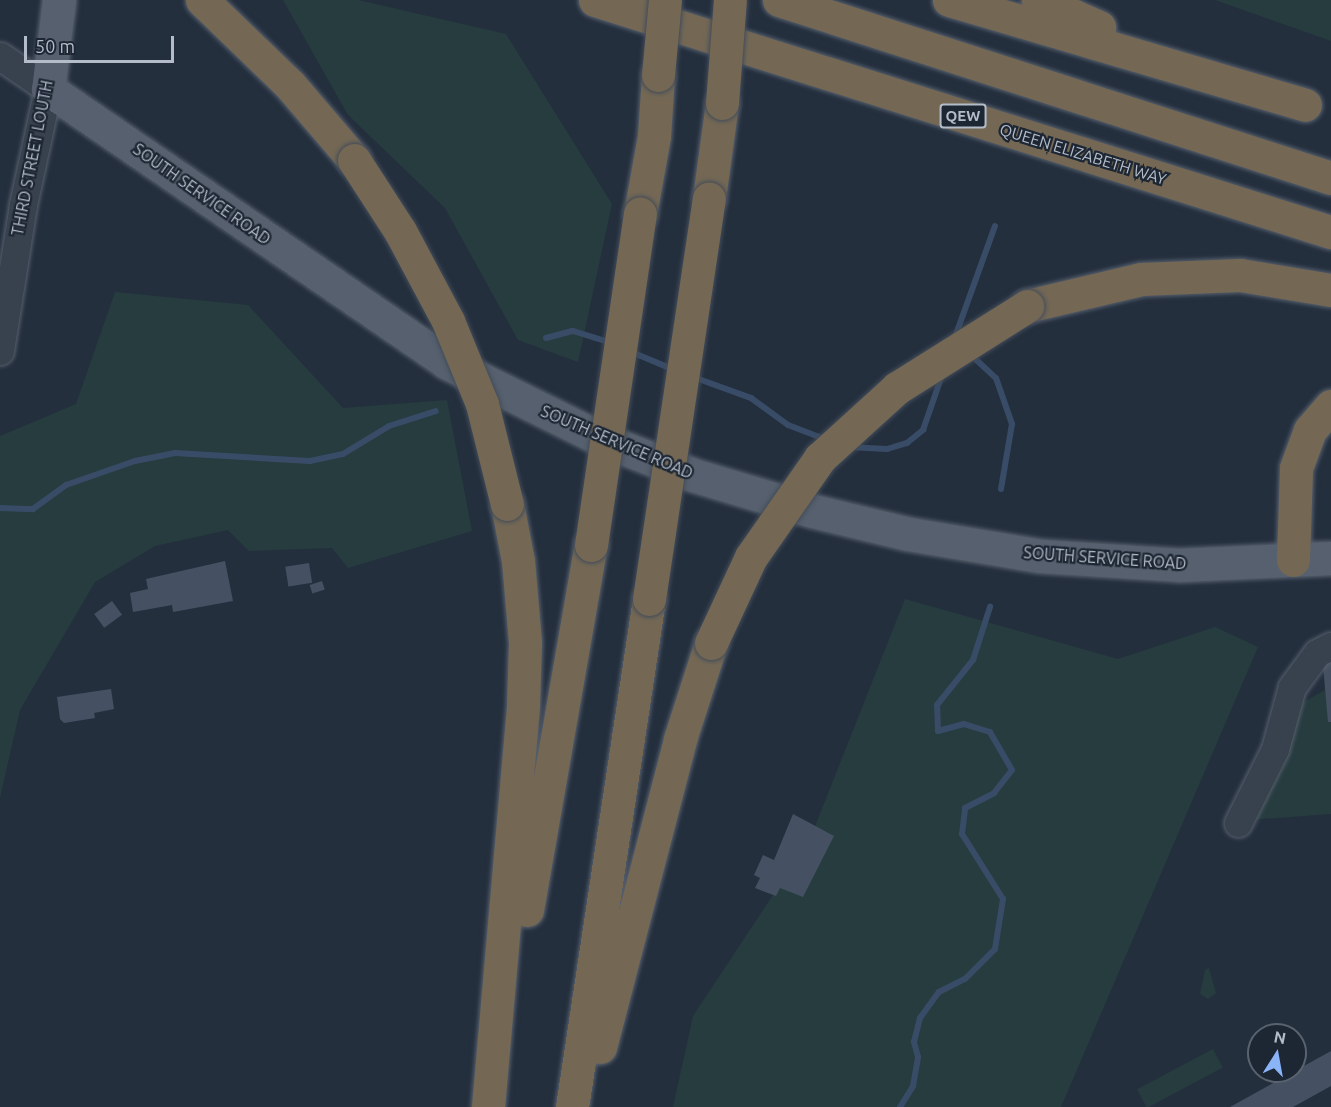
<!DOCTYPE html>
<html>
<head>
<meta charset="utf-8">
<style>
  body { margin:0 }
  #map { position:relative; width:1331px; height:1107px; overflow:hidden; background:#242f3e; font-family:Ubuntu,sans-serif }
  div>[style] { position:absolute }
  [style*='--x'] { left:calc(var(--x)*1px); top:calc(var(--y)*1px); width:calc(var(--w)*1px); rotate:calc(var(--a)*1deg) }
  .green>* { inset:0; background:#263c3f; transform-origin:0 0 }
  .stream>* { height:6px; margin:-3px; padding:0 3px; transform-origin:3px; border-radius:3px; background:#394c67 }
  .building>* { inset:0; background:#455162; transform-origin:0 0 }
  .roads { filter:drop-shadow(0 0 2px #565f6c) drop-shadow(0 0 2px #565f6c) }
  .minor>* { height:27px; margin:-13.5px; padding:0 13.5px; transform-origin:13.5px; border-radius:13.5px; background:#38414e }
  .major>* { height:33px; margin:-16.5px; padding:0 16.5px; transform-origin:16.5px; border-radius:16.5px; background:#56606e }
  .highway>* { height:33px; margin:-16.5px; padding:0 16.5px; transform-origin:16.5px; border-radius:16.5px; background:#746855 }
  .bridges { filter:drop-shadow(0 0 2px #434c59) drop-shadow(0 0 2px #434c59) }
  .highway-bridge>* { height:33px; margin:-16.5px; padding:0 16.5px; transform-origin:16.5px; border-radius:16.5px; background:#746855 }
  span { translate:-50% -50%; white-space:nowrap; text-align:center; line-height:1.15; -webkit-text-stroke:4.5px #1d2633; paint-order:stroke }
  .shield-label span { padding:2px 4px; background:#1d2633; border:2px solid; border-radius:4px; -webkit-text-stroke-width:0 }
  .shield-label { font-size:15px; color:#b4bcc9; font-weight:700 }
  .street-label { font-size:16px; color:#b4bcc9 }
  .north { position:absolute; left:1247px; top:1023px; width:60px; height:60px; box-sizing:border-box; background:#1d2633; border:2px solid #59626f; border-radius:50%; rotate:11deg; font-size:16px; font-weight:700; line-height:24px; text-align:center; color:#b4bcc9 }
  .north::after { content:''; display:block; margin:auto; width:21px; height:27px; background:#8ab4f8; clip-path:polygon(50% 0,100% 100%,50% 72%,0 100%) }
  .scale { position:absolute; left:24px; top:36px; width:150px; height:27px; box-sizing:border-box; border:3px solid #b4bcc9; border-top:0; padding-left:8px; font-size:18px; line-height:21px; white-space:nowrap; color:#b4bcc9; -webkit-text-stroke:4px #1d2633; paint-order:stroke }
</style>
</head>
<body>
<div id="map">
  <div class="green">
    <i style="clip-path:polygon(283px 0,358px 0,506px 34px,612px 204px,578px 362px,518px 340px,445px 208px,348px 115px)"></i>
    <i style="clip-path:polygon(1215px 0,1331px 0,1331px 41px)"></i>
    <i style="clip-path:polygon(115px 292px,248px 305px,343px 408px,447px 400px,472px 531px,348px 568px,332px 548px,249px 551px,228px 530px,155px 546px,95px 582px,20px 710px,0 798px,0 436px,76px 404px)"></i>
    <i style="clip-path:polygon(905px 599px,1118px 659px,1215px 627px,1258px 647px,1061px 1107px,673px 1107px,693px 1016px,810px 839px)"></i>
    <i style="clip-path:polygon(1325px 690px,1331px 722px,1331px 814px,1248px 820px,1278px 773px,1302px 703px)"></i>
    <i style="clip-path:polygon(1209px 968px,1216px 993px,1208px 999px,1200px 994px,1205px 970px)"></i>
    <i style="left:1213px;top:1049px;width:21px;height:86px;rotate:62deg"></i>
  </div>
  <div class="stream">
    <i style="--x:955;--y:337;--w:118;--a:-70.2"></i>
    <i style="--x:546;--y:338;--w:28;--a:-15"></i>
    <i style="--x:573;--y:331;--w:41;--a:17.1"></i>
    <i style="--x:629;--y:351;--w:47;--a:22.7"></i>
    <i style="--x:970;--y:354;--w:35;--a:43"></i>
    <i style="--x:996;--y:378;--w:49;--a:70.8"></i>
    <i style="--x:1012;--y:424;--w:66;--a:99.6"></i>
    <i style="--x:693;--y:377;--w:62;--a:19.9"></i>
    <i style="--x:751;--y:398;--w:46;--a:36.1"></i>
    <i style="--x:788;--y:425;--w:42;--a:21"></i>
    <i style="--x:848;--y:447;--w:39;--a:3"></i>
    <i style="--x:887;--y:449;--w:21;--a:-17"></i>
    <i style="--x:907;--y:443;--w:21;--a:-39"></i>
    <i style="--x:923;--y:430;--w:58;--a:-70.9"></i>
    <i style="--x:0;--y:508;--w:33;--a:2"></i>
    <i style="--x:33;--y:509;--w:41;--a:-36"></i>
    <i style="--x:66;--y:485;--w:73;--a:-19.2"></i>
    <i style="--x:135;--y:461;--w:41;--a:-11.3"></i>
    <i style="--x:175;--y:453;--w:135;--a:3.4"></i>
    <i style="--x:310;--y:461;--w:34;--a:-12"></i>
    <i style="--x:343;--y:454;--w:54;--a:-31.3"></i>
    <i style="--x:389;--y:426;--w:49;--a:-17.7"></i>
    <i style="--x:900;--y:1107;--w:25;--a:-58"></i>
    <i style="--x:913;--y:1086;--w:29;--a:-80"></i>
    <i style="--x:918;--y:1057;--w:16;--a:-105"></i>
    <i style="--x:914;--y:1042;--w:25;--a:-76"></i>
    <i style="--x:920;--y:1018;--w:32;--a:-54"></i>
    <i style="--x:939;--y:992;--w:29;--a:-27"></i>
    <i style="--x:965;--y:979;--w:42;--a:-45"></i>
    <i style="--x:995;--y:949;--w:51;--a:-80.9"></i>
    <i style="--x:1003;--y:899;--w:77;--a:-122.2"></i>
    <i style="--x:962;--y:834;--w:26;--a:-83"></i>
    <i style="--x:965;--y:808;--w:33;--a:-27"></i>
    <i style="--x:994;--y:793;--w:29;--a:-52"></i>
    <i style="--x:1012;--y:770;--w:44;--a:-120.1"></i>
    <i style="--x:990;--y:732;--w:27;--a:-163"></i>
    <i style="--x:964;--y:724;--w:27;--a:165"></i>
    <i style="--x:938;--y:731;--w:26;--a:-92"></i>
    <i style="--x:937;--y:705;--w:58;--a:-51.3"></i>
    <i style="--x:973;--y:660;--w:56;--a:-72.2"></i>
  </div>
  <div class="building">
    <i style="clip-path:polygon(225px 561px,233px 601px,173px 612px,172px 605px,133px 612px,130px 593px,148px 589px,146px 579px)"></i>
    <i style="left:309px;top:563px;width:20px;height:24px;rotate:81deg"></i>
    <i style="left:322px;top:581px;width:9px;height:13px;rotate:72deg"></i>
    <i style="left:112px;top:601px;width:17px;height:22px;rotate:54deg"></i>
    <i style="clip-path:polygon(1331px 653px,1331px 722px,1328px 722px,1322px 654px)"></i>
    <i style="clip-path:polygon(111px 689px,114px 709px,94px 713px,95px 718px,64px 723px,60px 719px,57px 697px)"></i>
    <i style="clip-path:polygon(793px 814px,834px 836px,803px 897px,780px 888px,776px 896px,755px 888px,760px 878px,754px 875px,763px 855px,774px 860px)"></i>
    <i style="clip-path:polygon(1331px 1051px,1331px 1086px,1293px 1107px,1230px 1107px)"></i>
  </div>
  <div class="roads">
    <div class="minor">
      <i style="--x:0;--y:56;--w:58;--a:34.5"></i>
      <i style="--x:48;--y:89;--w:119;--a:102.2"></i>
      <i style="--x:23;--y:205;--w:148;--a:99"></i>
      <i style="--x:1238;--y:823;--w:83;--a:-63.4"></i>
      <i style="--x:1275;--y:749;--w:64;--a:-74.7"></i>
      <i style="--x:1292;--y:687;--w:42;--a:-53.7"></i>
      <i style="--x:1317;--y:653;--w:16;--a:-27"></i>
    </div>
    <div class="major">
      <i style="--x:59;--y:0;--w:90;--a:97"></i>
      <i style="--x:48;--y:89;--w:483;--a:34.4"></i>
      <i style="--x:446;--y:362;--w:175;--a:26.4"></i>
      <i style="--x:603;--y:440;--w:97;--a:21.3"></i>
      <i style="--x:693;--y:475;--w:125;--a:16.7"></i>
      <i style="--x:813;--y:511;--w:99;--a:13.5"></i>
      <i style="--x:909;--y:534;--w:134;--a:9.5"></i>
      <i style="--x:1041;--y:556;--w:138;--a:3.7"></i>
      <i style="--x:1179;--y:565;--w:152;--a:-2.6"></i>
    </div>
    <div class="highway">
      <i style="--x:202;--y:0;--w:122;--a:44"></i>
      <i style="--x:290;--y:85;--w:99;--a:49.5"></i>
      <i style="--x:595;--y:0;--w:772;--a:17.5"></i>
      <i style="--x:779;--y:0;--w:580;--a:17.87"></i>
      <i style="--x:949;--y:0;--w:371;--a:16.4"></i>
      <i style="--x:1038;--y:0;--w:67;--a:23.9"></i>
      <i style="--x:709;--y:198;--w:96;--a:-82.2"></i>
      <i style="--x:640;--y:214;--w:79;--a:-79.8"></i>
      <i style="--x:654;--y:136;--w:61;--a:-86.2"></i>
      <i style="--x:1027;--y:306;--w:117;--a:-13.3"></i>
      <i style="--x:1141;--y:279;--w:99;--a:-2.3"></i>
      <i style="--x:1240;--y:275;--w:92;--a:9.4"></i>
      <i style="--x:1293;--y:560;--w:92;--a:-88.1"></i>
      <i style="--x:1296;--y:468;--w:40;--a:-69.8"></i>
      <i style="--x:1310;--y:430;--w:32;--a:-49"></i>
      <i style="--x:527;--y:910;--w:371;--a:-80.1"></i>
      <i style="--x:600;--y:1047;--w:318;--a:-75.4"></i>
      <i style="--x:680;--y:739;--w:101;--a:-72.1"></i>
      <i style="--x:488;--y:1107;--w:403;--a:-85"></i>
      <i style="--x:523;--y:706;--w:64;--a:-88.2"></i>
      <i style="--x:525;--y:642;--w:81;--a:-94.9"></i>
      <i style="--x:518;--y:561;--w:58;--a:-100.9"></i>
      <i style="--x:572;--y:1107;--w:514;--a:-81.38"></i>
    </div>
  </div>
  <div class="bridges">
    <div class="highway-bridge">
      <i style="--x:658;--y:75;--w:75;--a:-84.7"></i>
      <i style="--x:722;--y:103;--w:103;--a:-85.6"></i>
      <i style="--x:354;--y:160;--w:85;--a:57.1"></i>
      <i style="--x:400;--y:231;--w:102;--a:61.9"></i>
      <i style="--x:448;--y:321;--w:90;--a:67.7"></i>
      <i style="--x:482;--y:404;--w:103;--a:76"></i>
      <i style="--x:591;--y:545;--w:335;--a:-81.6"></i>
      <i style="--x:649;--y:599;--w:405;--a:-81.5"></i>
      <i style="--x:711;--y:643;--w:95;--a:-65.1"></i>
      <i style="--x:751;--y:557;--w:121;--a:-55.1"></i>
      <i style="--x:820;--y:458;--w:104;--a:-42.3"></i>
      <i style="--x:897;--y:388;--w:154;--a:-32.2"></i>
    </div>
  </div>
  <div class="shield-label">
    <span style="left:963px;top:116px">QEW</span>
  </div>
  <div class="street-label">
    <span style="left:1083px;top:154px;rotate:17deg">QUEEN ELIZABETH WAY</span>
    <span style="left:32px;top:158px;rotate:-79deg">THIRD STREET LOUTH</span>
    <span style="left:202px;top:194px;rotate:35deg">SOUTH SERVICE ROAD</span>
    <span style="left:617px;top:442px;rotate:23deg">SOUTH SERVICE ROAD</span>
    <span style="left:1105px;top:558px;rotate:4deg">SOUTH SERVICE ROAD</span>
  </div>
  <div class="north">N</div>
  <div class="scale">50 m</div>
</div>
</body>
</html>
